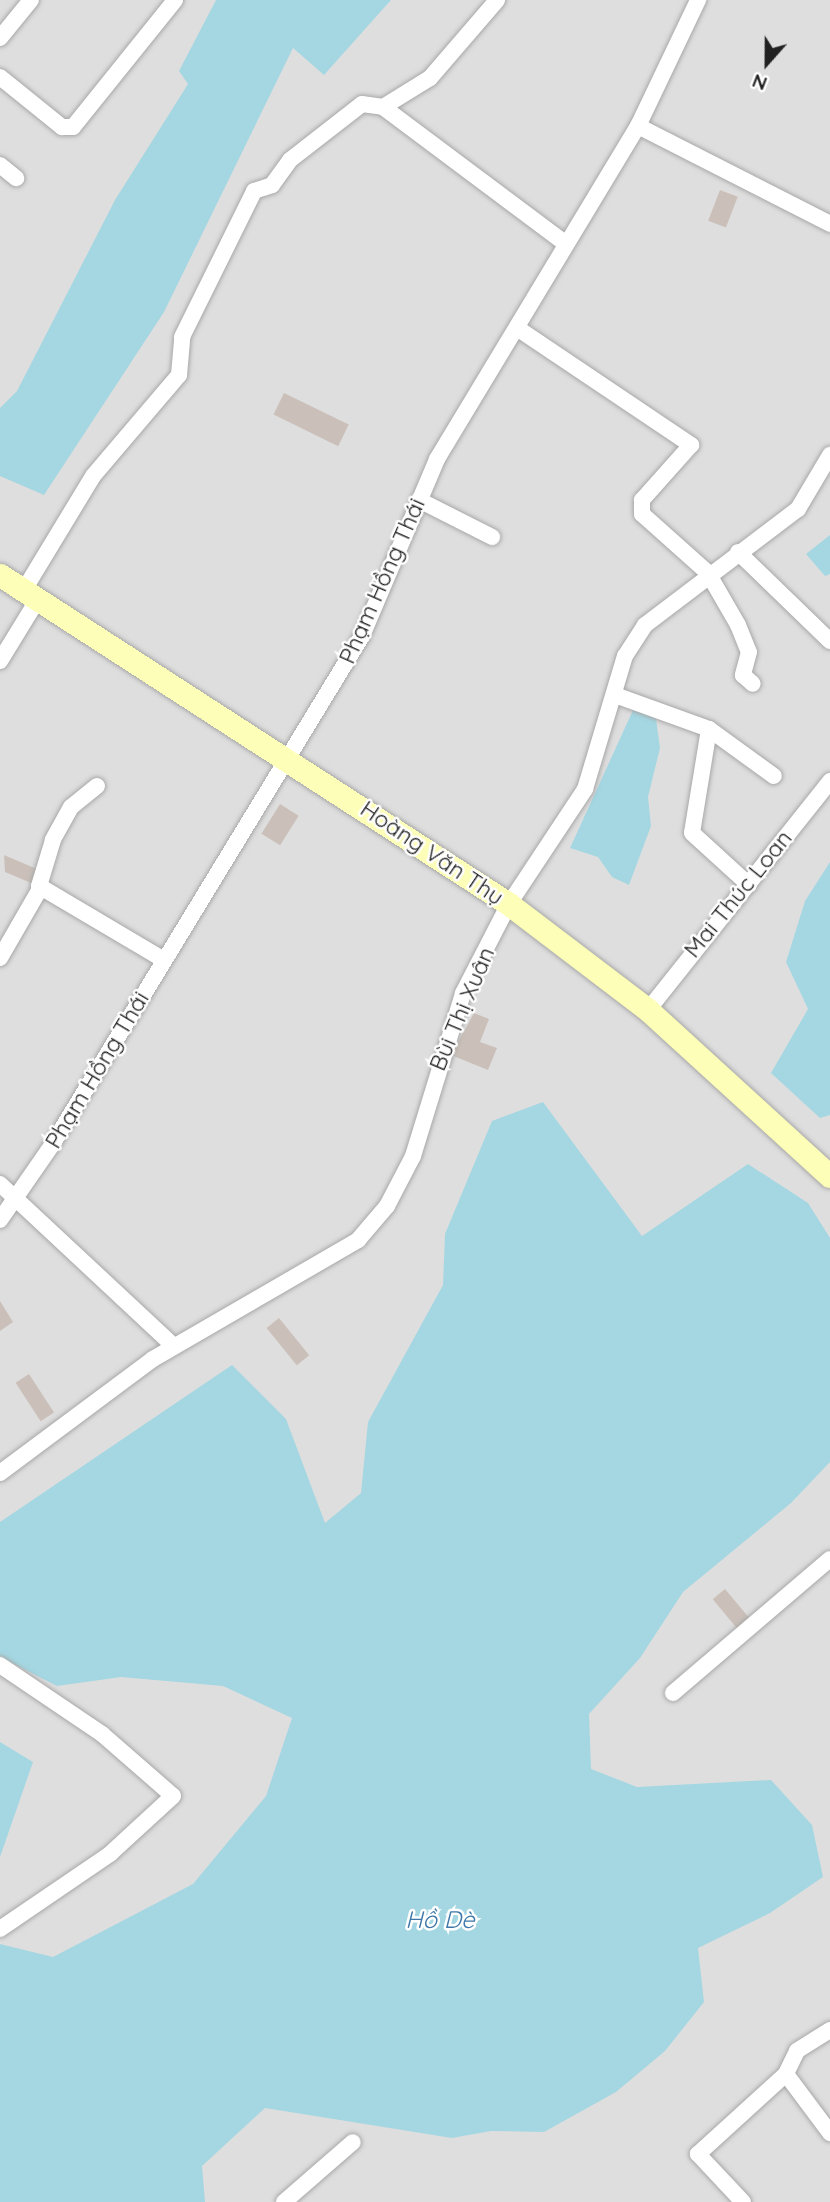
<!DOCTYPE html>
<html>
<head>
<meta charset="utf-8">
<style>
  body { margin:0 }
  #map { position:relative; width:830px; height:2202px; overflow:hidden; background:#f2eee7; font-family:Quicksand,sans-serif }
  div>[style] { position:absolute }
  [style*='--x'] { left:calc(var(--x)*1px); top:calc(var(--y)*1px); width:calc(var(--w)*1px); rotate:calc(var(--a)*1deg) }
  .residential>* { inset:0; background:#dfdede; transform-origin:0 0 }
  .water>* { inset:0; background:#a4d7e2 }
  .building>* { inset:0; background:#cac0b9; transform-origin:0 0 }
  .roads { filter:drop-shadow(0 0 2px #a8a8a8) drop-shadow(0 0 2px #a8a8a8) }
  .street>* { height:16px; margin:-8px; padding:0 8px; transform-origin:8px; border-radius:8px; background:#fff }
  .secondary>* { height:23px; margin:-11.5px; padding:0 11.5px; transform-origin:11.5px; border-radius:11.5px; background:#fdfeb8 }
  span { translate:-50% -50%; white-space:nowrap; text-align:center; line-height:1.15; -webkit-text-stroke:5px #fff; paint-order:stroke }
  .street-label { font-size:23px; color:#212121 }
  .water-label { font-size:24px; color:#3f78a8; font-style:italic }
  .north { position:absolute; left:732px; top:28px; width:70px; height:70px; -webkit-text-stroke:5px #fff; paint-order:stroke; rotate:201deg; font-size:19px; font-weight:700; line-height:28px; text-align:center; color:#212121 }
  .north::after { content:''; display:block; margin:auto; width:24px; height:32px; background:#212121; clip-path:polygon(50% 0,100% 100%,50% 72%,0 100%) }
</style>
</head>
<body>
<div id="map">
  <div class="residential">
    <i style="left:0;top:0;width:830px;height:2202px"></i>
  </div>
  <div class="water">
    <i style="clip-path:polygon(216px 0,391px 0,324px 75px,293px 48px,164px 312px,44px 495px,0 476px,0 408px,17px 391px,115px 200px,188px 84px,179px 71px)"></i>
    <i style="clip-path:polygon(830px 535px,830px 574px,825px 576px,806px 554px)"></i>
    <i style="clip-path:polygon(634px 708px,656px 719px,660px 748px,648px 797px,651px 826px,629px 885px,612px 877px,598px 857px,570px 848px)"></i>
    <i style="clip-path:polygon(830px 862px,830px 1115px,820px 1118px,771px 1073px,808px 1009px,786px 962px,805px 901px)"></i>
    <i style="clip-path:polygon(543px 1102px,642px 1236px,748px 1164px,808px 1203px,830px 1238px,830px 1462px,791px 1503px,683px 1592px,640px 1658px,589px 1714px,591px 1769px,637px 1787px,771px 1780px,812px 1825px,823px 1877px,770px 1913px,698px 1948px,704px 2002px,665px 2051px,616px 2092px,544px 2132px,491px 2131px,452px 2138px,265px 2108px,202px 2166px,205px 2202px,0 2202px,0 1944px,53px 1957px,193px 1884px,266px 1796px,292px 1718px,223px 1686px,121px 1677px,57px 1686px,0 1657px,0 1522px,232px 1365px,286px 1419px,325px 1523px,361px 1493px,368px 1422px,443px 1285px,445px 1234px,492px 1121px)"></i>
    <i style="clip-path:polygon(0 1742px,33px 1762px,0 1857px)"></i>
  </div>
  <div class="building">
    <i style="left:720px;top:190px;width:19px;height:33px;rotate:21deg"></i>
    <i style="left:284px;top:393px;width:72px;height:24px;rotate:26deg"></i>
    <i style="left:280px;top:804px;width:22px;height:35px;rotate:32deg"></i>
    <i style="clip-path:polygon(4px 855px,37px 869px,31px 883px,5px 872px)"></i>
    <i style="clip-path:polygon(474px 1013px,489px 1019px,480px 1042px,497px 1048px,488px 1070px,451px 1055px)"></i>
    <i style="clip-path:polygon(0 1301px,13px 1322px,0 1331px)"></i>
    <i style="left:279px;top:1318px;width:48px;height:16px;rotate:51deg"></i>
    <i style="left:29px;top:1374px;width:46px;height:16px;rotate:57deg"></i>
    <i style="left:725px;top:1589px;width:39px;height:16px;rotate:50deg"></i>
  </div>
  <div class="roads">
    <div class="street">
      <i style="--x:0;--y:38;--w:49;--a:-50.8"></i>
      <i style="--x:0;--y:77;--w:80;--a:38.9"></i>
      <i style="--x:62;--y:127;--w:11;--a:0"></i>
      <i style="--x:73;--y:127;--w:163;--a:-51.2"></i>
      <i style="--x:383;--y:107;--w:55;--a:-31.7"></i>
      <i style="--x:430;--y:78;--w:103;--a:-49.3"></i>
      <i style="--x:638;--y:126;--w:216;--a:27"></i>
      <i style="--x:0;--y:165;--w:21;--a:39"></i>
      <i style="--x:517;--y:328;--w:210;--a:33.9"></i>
      <i style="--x:691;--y:445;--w:74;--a:131.7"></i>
      <i style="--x:642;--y:500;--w:14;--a:90"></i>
      <i style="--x:642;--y:514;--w:89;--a:41.8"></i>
      <i style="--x:708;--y:573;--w:60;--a:60"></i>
      <i style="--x:738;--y:625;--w:29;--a:68"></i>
      <i style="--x:749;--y:652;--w:24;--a:105"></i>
      <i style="--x:743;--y:675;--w:13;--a:42"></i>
      <i style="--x:419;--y:500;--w:82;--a:26.9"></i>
      <i style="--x:738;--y:552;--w:128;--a:44.1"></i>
      <i style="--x:24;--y:590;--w:133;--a:-58.8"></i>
      <i style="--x:93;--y:476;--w:133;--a:-49.6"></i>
      <i style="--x:179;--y:375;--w:38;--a:-85"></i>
      <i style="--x:182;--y:337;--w:163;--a:-63.7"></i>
      <i style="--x:254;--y:191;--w:19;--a:-18"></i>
      <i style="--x:272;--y:185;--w:31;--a:-54"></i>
      <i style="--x:290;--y:160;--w:91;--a:-37.9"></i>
      <i style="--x:362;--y:104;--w:21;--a:8"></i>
      <i style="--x:383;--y:107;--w:227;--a:36.8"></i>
      <i style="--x:0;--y:661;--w:73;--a:-58.5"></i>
      <i style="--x:615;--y:695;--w:100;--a:19.9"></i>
      <i style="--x:709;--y:729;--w:105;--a:99.3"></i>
      <i style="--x:692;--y:833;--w:77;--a:42.4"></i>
      <i style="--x:709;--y:729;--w:80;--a:35.9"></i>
      <i style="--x:97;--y:786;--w:33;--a:141"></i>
      <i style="--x:71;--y:807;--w:38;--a:119"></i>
      <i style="--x:53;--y:840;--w:48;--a:106.9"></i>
      <i style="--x:39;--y:886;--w:145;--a:30.6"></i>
      <i style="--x:0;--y:958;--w:82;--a:-60"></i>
      <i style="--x:648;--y:1010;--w:293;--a:-51.5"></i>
      <i style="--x:0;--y:1184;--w:238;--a:43"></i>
      <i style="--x:0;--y:1220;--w:91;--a:-55.3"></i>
      <i style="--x:52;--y:1145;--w:596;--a:-58.66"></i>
      <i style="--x:362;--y:636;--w:192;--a:-67"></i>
      <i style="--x:437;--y:459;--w:389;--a:-58.9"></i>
      <i style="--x:638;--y:126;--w:140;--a:-64.5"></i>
      <i style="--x:0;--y:1473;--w:191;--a:-36.7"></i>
      <i style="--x:153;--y:1359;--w:237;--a:-30.1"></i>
      <i style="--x:358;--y:1240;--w:45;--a:-49.5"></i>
      <i style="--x:387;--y:1206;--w:56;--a:-62.5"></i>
      <i style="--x:413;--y:1156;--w:170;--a:-72.9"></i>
      <i style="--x:463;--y:993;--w:100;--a:-62.7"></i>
      <i style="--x:509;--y:904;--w:138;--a:-56.5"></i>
      <i style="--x:585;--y:789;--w:139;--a:-73.3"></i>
      <i style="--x:625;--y:656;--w:37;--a:-57"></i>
      <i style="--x:645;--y:625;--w:192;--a:-37.2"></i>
      <i style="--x:798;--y:509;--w:63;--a:-59.3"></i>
      <i style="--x:0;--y:1665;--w:123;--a:34.1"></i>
      <i style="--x:102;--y:1734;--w:94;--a:41.1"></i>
      <i style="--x:173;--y:1796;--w:86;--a:137.4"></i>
      <i style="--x:110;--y:1854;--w:133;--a:145.7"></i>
      <i style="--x:673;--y:1693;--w:206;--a:-40.5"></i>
      <i style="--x:830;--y:2030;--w:39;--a:148"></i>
      <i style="--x:797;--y:2051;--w:25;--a:116"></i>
      <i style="--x:786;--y:2074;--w:74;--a:53.3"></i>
      <i style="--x:284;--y:2202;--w:91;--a:-41"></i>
      <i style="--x:743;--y:2202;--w:66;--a:-133.2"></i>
      <i style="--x:698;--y:2154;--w:119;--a:-42.3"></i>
    </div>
    <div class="secondary">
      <i style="--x:0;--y:575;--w:606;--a:32.88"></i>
      <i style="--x:509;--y:904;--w:175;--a:37.3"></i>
      <i style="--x:648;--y:1010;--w:246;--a:42.4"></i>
    </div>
  </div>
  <div class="street-label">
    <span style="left:382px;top:581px;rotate:-66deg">Phạm Hồng Thái</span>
    <span style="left:432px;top:853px;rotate:34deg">Hoàng Văn Thụ</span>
    <span style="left:738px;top:894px;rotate:-51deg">Mai Thúc Loan</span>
    <span style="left:462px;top:1009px;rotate:-67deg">Bùi Thị Xuân</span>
    <span style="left:97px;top:1070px;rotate:-59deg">Phạm Hồng Thái</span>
  </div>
  <div class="water-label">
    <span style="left:440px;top:1920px">Hồ Dè</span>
  </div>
  <div class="north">N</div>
</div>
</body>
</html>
